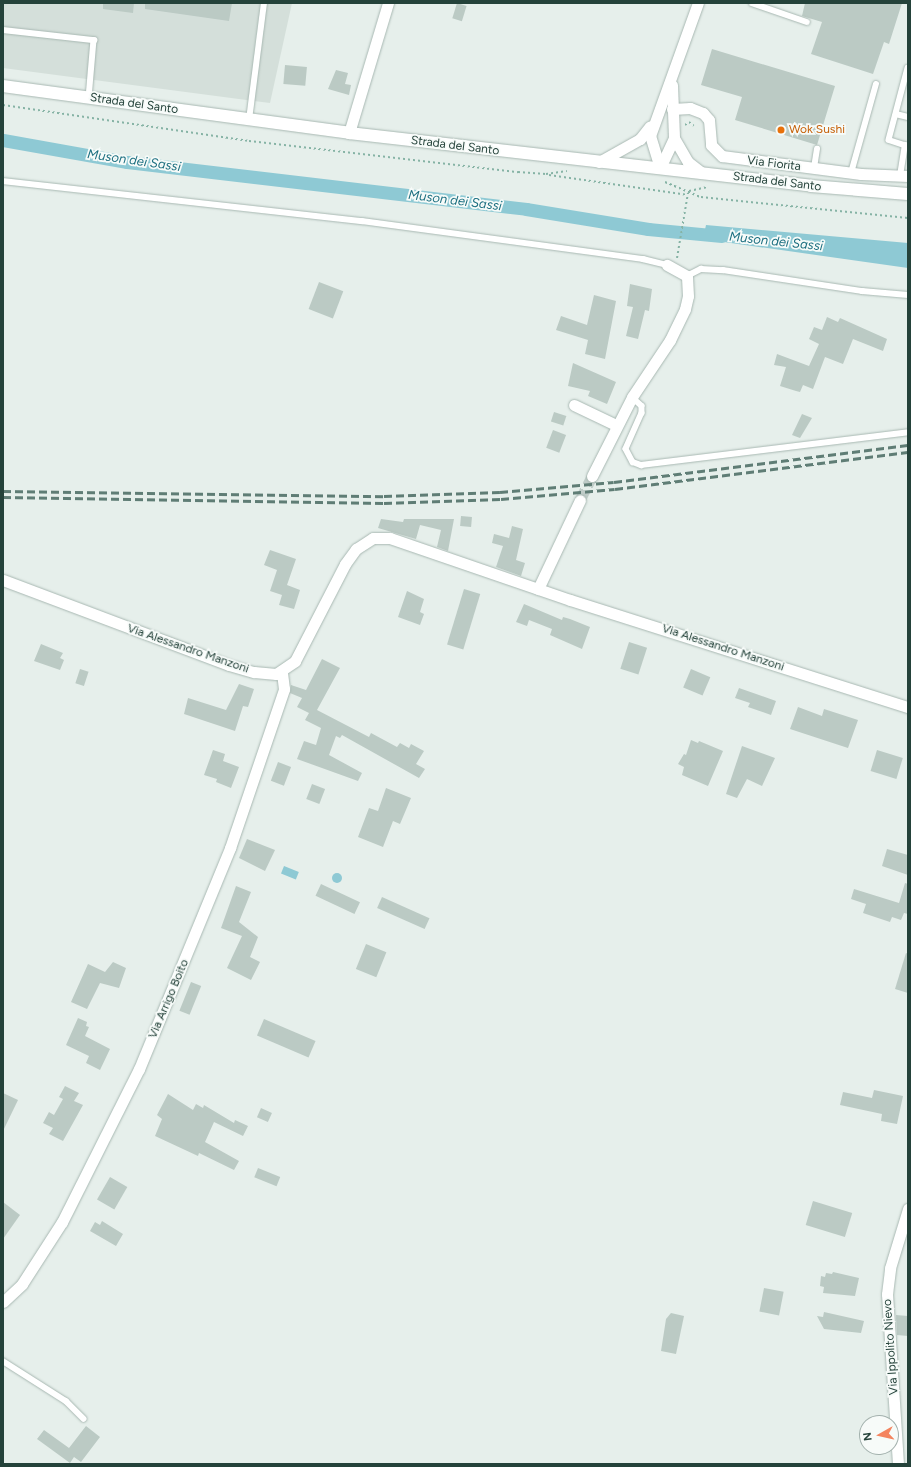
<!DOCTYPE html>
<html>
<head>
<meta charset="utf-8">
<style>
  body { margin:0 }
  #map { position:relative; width:911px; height:1467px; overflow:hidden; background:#e6efeb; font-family:Figtree,sans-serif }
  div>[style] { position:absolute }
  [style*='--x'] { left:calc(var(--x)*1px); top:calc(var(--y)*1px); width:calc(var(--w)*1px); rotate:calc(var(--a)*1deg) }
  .built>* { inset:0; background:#d4dfda }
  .water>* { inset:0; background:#8ec9d4; transform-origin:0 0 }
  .round { border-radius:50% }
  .canal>* { height:13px; margin:-6.5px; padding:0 6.5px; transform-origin:6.5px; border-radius:6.5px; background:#8ec9d4 }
  .building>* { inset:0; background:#bbcac4; transform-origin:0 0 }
  .street-tunnel>* { height:11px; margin-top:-5.5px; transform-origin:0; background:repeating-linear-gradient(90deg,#bfccc8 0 11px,transparent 0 16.5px) }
  .path>* { height:2px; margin-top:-1px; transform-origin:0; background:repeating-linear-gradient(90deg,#86b3a5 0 2px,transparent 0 5px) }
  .roads { filter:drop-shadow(0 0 1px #a8b8b2) drop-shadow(0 0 1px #a8b8b2) }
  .lane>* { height:5.5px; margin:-2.75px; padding:0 2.75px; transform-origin:2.75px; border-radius:2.75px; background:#fff }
  .street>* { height:11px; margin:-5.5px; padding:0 5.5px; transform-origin:5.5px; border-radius:5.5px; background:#fff }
  .secondary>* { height:12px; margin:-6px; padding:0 6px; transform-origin:6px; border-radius:6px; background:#fff }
  .rail>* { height:3px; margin-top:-1.5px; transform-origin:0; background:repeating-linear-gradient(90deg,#5f7d75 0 8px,transparent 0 12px) }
  .dots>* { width:11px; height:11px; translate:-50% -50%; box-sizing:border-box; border:2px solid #f7fbf9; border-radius:50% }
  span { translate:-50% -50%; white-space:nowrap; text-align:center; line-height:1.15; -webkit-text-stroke:3.5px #f7fbf9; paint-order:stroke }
  .street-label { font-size:12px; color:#24423a }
  .food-label { font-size:12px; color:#c56008 }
  .left { translate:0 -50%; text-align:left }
  .water-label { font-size:13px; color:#1c6f80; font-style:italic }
  .frame { position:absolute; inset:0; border:4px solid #24423a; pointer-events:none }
  .north { position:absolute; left:859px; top:1415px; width:40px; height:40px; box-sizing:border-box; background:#f7fbf9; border:1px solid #a3b1ad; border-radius:50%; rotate:262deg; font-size:11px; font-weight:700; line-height:16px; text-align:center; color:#24423a }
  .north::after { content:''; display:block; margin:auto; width:14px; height:18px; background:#f4845f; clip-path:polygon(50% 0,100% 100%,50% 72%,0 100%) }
</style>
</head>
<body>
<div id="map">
  <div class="built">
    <i style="clip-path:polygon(3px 3px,292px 3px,270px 103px,3px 68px)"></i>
  </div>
  <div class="water">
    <i style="clip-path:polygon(706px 225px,908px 243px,908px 268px,703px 239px)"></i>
    <i style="left:284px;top:866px;width:16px;height:8px;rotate:22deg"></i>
    <i class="round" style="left:332px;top:873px;width:10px;height:10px"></i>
  </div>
  <div class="canal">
    <i style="--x:3;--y:140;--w:126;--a:10.1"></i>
    <i style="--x:127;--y:162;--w:402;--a:6.7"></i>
    <i style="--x:526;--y:209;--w:124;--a:9.3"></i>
    <i style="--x:648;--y:229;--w:74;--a:5.4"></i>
  </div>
  <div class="building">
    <i style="clip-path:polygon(103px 3px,134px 3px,133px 13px,103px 9px)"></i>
    <i style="clip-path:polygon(145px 3px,232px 3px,229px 21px,145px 9px)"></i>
    <i style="left:457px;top:3px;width:10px;height:16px;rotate:17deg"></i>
    <i style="clip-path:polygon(805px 3px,902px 3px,889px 44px,884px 42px,873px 74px,811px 54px,822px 22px,802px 16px)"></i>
    <i style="clip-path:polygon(712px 49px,835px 86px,817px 145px,735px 120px,742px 97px,701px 85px)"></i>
    <i style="left:285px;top:65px;width:22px;height:19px;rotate:5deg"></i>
    <i style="clip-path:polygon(336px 70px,348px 73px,345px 84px,351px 85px,349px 95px,328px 89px)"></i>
    <i style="left:319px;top:282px;width:26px;height:29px;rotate:21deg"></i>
    <i style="clip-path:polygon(630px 284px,652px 289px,649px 311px,645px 310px,638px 339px,626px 336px,633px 307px,627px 306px)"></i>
    <i style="clip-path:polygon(594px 295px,616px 301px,605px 359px,585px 354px,588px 340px,556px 330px,561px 316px,587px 325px)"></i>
    <i style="clip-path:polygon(827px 317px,838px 322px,840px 318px,887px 339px,883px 351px,853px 339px,843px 364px,825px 357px,813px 389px,803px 385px,800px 392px,796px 391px,780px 386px,786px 367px,774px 365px,777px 354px,809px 366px,819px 344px,809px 339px,814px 327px,822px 330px)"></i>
    <i style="clip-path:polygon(573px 363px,616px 382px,607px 404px,588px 396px,590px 391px,568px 386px)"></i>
    <i style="left:554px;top:412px;width:13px;height:10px;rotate:18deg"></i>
    <i style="clip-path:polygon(802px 414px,812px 418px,800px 438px,792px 435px)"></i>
    <i style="left:553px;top:430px;width:14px;height:19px;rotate:21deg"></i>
    <i style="left:461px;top:516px;width:11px;height:10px;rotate:5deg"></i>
    <i style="clip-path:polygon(381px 519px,403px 522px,404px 519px,454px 519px,448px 551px,437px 547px,441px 530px,420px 525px,416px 539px,378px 528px)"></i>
    <i style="clip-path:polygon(512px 526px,523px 529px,516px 560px,525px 563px,521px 576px,496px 567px,503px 546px,492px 543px,494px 534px,509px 538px)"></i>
    <i style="clip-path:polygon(270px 550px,296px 559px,287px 585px,300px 590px,294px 609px,279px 605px,282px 595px,270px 591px,277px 570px,264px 565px)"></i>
    <i style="left:464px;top:589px;width:17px;height:58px;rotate:17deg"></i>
    <i style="clip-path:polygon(407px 591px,424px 599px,420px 612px,424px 614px,420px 625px,398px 617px)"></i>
    <i style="clip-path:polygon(524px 604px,562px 620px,563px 617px,570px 619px,590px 627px,582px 649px,550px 635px,552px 629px,529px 620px,527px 626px,516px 622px)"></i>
    <i style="left:629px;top:642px;width:19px;height:28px;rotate:18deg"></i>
    <i style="clip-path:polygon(41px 644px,63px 653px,60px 658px,64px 660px,60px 670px,34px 661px)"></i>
    <i style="clip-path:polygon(322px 659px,340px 668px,317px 710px,369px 737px,371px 733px,397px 747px,400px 743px,409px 748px,411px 744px,424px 751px,416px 764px,425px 769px,419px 778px,342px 735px,340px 738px,336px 736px,329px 755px,362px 773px,358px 781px,297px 759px,304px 741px,316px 745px,321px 728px,305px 720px,309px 713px,297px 707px,302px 698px,290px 693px,291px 685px,306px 690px)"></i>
    <i style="left:80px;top:669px;width:9px;height:15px;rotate:18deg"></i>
    <i style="left:691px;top:669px;width:21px;height:20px;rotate:23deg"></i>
    <i style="clip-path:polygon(239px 684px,254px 689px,248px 707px,243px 706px,235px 731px,184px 714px,188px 698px,226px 710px)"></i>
    <i style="clip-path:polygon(739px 688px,776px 701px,771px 715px,748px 707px,750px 703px,735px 698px)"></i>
    <i style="clip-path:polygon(798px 707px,822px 716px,824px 709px,858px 720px,848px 748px,790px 729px)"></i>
    <i style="clip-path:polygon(691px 740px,698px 743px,699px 741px,723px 751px,708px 786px,682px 775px,684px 767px,678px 764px,684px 754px,686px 755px)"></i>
    <i style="clip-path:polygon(742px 746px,775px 758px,762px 786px,747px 779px,737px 798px,726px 794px)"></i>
    <i style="clip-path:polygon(213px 750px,225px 754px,223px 761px,239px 767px,231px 788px,216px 782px,217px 779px,204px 775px)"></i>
    <i style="left:877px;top:750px;width:27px;height:22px;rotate:17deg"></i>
    <i style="left:278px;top:762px;width:14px;height:20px;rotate:21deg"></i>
    <i style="left:312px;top:784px;width:14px;height:16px;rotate:21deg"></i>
    <i style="clip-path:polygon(386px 788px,411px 798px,400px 824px,393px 821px,383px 847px,358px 837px,369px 808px,378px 811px)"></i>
    <i style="clip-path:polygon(247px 839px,275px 850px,265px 871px,239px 858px)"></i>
    <i style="clip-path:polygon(887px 849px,908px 855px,908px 875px,882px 866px)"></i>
    <i style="clip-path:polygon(905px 883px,908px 884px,908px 914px,904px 913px,901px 920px,892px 917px,890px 922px,863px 913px,866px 904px,851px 899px,854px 889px,899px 903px)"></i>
    <i style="left:321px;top:884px;width:43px;height:13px;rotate:25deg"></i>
    <i style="clip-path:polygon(236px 886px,251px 892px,239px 922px,258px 937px,250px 957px,260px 962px,251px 980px,227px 968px,242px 936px,221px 928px)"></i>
    <i style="left:382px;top:897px;width:52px;height:12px;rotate:24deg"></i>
    <i style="left:366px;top:944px;width:22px;height:27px;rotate:22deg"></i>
    <i style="clip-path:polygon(906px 953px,908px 954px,908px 993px,895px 989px)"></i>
    <i style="clip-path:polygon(113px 962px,126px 968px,119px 988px,100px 983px,87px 1009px,71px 1002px,88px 964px,105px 972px)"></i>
    <i style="left:191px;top:982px;width:11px;height:31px;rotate:22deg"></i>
    <i style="clip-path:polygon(78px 1018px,87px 1022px,86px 1026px,89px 1027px,85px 1036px,110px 1049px,100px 1070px,86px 1063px,89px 1056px,66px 1045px)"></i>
    <i style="left:264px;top:1019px;width:56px;height:18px;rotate:23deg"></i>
    <i style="clip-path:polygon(65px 1086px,79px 1093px,74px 1101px,83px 1105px,63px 1141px,49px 1134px,53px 1128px,43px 1123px,49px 1112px,54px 1115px,63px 1099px,59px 1097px)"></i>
    <i style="clip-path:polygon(874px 1090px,903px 1096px,897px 1124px,881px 1121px,882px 1114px,840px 1105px,843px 1092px,872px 1098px)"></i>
    <i style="clip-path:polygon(3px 1093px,18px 1100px,3px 1131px)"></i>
    <i style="clip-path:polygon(168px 1094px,193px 1110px,196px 1104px,203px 1108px,204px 1105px,234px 1123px,235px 1120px,248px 1126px,243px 1136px,214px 1122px,205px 1142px,239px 1161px,234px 1170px,199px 1153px,198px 1156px,155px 1136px,162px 1119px,157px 1115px)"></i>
    <i style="left:261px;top:1108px;width:12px;height:10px;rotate:24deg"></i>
    <i style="left:258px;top:1168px;width:24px;height:10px;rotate:22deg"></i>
    <i style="left:110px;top:1177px;width:20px;height:26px;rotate:30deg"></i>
    <i style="left:813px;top:1201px;width:41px;height:25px;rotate:17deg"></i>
    <i style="clip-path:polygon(3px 1202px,20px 1215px,3px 1239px)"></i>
    <i style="clip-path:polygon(102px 1221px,123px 1234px,116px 1246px,90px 1231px,95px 1222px,100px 1225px)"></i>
    <i style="clip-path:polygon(833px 1272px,859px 1278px,855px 1296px,823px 1293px,824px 1287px,820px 1286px,821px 1276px,825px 1277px,826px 1273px,832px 1274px)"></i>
    <i style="left:764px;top:1288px;width:20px;height:24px;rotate:11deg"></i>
    <i style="clip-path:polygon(824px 1312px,864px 1321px,861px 1333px,824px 1329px,817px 1316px,823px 1317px)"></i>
    <i style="clip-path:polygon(671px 1313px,684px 1316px,676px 1354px,661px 1351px,666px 1319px)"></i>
    <i style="clip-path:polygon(896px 1315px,908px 1316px,908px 1336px,897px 1335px)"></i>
    <i style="clip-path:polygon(86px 1426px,100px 1437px,81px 1462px,74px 1457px,70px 1463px,37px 1439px,44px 1430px,69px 1448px)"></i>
  </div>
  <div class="street-tunnel">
    <i style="--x:580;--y:500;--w:27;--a:-63"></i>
  </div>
  <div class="path">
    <i style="--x:3;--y:105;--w:249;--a:8.3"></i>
    <i style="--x:249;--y:141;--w:271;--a:6.6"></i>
    <i style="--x:518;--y:172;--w:28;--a:4"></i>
    <i style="--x:546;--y:174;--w:21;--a:-8"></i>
    <i style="--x:685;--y:125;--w:5;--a:-37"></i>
    <i style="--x:689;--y:122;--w:6;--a:39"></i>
    <i style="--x:549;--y:175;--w:139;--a:8.2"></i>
    <i style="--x:665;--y:182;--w:39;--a:23"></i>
    <i style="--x:701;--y:197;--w:208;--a:5.8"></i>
    <i style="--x:689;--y:191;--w:19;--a:-12"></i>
    <i style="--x:677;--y:258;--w:66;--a:-80.4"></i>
  </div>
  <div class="roads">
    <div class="lane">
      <i style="--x:752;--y:3;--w:58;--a:19.1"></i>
      <i style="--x:3;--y:30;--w:92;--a:6.3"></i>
      <i style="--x:94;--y:40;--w:58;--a:94.9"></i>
      <i style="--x:908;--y:68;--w:74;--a:104.8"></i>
      <i style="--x:889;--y:140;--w:20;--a:18"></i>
      <i style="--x:896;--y:114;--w:12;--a:14"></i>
      <i style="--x:249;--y:120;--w:118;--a:-82.7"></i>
      <i style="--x:814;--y:168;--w:19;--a:-81"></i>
      <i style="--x:851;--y:173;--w:92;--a:-74.3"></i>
      <i style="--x:900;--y:176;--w:31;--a:-81"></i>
      <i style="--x:3;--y:181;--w:361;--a:6.4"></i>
      <i style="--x:362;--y:221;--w:284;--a:7.7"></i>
      <i style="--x:643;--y:259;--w:25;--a:14"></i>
      <i style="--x:687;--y:276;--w:16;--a:-27"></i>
      <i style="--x:701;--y:269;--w:22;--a:3"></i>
      <i style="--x:723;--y:270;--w:141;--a:8.6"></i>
      <i style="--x:862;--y:291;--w:46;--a:5"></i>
      <i style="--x:632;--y:397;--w:13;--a:42"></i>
      <i style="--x:642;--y:406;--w:7;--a:90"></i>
      <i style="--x:642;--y:413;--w:39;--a:114"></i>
      <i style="--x:626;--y:449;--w:15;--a:62"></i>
      <i style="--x:633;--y:462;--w:9;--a:21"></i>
      <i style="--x:641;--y:465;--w:269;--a:-7"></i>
      <i style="--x:3;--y:1361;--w:75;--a:32.4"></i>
      <i style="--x:66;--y:1401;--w:25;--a:45"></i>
    </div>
    <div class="street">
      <i style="--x:672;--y:85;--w:53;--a:87.8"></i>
      <i style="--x:674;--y:138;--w:28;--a:60"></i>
      <i style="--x:688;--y:162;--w:18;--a:38"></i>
      <i style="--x:672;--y:109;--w:18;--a:-3"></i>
      <i style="--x:690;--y:108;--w:14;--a:21"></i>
      <i style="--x:703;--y:113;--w:9;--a:49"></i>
      <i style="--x:709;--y:120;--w:25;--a:85"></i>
      <i style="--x:711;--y:145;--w:16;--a:45"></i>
      <i style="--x:722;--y:156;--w:140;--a:7.4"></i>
      <i style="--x:861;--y:174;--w:47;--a:2.4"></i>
      <i style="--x:349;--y:133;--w:136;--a:-73.3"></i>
      <i style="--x:599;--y:162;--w:47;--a:-29.3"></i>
      <i style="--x:640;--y:139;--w:16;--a:-52"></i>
      <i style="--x:660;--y:168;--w:34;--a:-107"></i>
      <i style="--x:650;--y:136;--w:141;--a:-70.2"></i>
      <i style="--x:660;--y:168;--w:33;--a:-65"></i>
      <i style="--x:574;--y:405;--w:47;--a:25.5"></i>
      <i style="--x:592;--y:476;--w:89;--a:-63.1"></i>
      <i style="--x:632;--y:397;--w:69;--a:-56.3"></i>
      <i style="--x:670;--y:340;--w:34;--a:-64"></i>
      <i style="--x:685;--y:309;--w:13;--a:-77"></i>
      <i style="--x:688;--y:296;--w:20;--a:-93"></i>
      <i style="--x:687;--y:276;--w:23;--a:-151"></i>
      <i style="--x:3;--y:580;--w:241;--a:20.6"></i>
      <i style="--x:229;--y:665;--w:26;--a:16"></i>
      <i style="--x:254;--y:672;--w:22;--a:5"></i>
      <i style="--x:276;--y:674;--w:23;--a:-34"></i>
      <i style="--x:295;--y:661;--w:109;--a:-62.7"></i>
      <i style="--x:345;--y:564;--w:19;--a:-54"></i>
      <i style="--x:356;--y:549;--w:20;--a:-33"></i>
      <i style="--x:373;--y:538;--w:17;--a:0"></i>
      <i style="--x:390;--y:538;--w:190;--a:19"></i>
      <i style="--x:570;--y:600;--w:355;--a:17.6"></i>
      <i style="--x:538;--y:589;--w:98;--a:-64.7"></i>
      <i style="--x:3;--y:1302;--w:26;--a:-43"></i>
      <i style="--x:22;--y:1284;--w:74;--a:-57.2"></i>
      <i style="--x:62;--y:1222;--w:171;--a:-63.3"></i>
      <i style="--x:139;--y:1069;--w:239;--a:-67.6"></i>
      <i style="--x:230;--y:848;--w:168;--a:-71.2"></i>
      <i style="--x:284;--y:689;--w:17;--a:-97"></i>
      <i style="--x:898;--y:1464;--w:170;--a:-93.7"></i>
      <i style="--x:887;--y:1294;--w:26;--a:-83"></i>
      <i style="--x:890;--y:1268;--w:62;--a:-73"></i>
    </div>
    <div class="secondary">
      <i style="--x:3;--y:86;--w:349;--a:7.7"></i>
      <i style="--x:349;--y:133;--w:465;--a:6.5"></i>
      <i style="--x:811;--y:186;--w:97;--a:4.7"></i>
    </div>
  </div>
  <div class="rail">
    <i style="--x:3;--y:491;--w:381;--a:0.8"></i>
    <i style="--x:384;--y:496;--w:116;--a:-2"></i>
    <i style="--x:500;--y:492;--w:114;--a:-5"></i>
    <i style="--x:614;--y:482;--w:296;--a:-7.2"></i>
    <i style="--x:3;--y:497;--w:381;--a:0.9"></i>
    <i style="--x:384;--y:503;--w:117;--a:-2"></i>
    <i style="--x:501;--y:499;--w:114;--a:-5"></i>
    <i style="--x:615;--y:489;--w:295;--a:-7.2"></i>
  </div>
  <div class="dots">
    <i style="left:781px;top:130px;background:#e8710a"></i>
  </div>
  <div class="street-label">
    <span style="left:134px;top:104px;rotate:8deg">Strada del Santo</span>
    <span style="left:455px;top:146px;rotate:7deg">Strada del Santo</span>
    <span style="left:774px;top:164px;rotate:7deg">Via Fiorita</span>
    <span style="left:777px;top:182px;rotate:7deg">Strada del Santo</span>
    <span style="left:723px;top:648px;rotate:18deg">Via Alessandro Manzoni</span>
    <span style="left:188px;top:649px;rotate:19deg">Via Alessandro Manzoni</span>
    <span style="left:169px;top:999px;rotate:-67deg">Via Arrigo Boito</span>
    <span style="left:891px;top:1347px;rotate:-94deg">Via Ippolito Nievo</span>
  </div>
  <div class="food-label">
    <span class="left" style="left:789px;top:130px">Wok Sushi</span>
  </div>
  <div class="water-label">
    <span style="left:134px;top:161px;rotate:8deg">Muson dei Sassi</span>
    <span style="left:455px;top:201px;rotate:7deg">Muson dei Sassi</span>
    <span style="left:776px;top:242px;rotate:6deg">Muson dei Sassi</span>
  </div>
  <div class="frame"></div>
  <div class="north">N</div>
</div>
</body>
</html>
